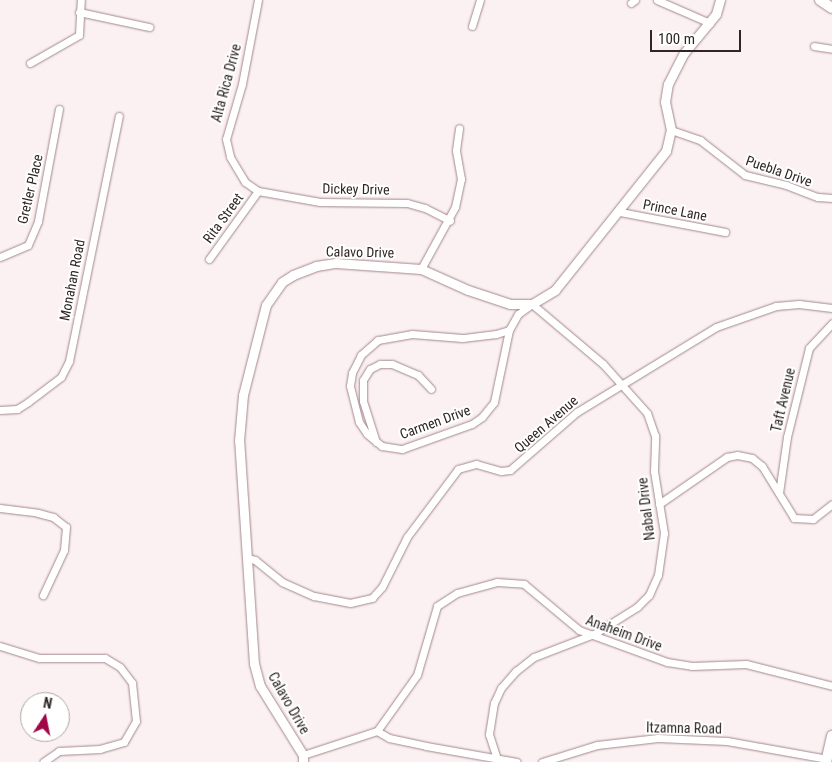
<!DOCTYPE html>
<html>
<head>
<meta charset="utf-8">
<style>
  body { margin:0 }
  #map { position:relative; width:832px; height:762px; overflow:hidden; background:#fcf1f2; font-family:"Roboto Condensed",sans-serif }
  div>[style] { position:absolute }
  [style*='--x'] { left:calc(var(--x)*1px); top:calc(var(--y)*1px); width:calc(var(--w)*1px); rotate:calc(var(--a)*1deg) }
  .roads { filter:drop-shadow(0 0 1px #a2888d) drop-shadow(0 0 1px #a2888d) }
  .minor>* { height:7px; margin:-3.5px; padding:0 3.5px; transform-origin:3.5px; border-radius:3.5px; background:#fff }
  .tertiary>* { height:9px; margin:-4.5px; padding:0 4.5px; transform-origin:4.5px; border-radius:4.5px; background:#fff }
  .secondary>* { height:10px; margin:-5px; padding:0 5px; transform-origin:5px; border-radius:5px; background:#fff }
  span { translate:-50% -50%; white-space:nowrap; text-align:center; line-height:1.15; -webkit-text-stroke:4px #fff; paint-order:stroke }
  .street-label { font-size:14px; color:#302627 }
  .north { position:absolute; left:20px; top:692px; width:50px; height:50px; box-sizing:border-box; background:#fff; border:1px solid #aca8a9; border-radius:50%; rotate:11deg; font-size:14px; font-weight:700; line-height:20px; text-align:center; color:#302627 }
  .north::after { content:''; display:block; margin:auto; width:18px; height:22px; background:#a10646; clip-path:polygon(50% 0,100% 100%,50% 72%,0 100%) }
  .scale { position:absolute; left:650px; top:30px; width:91px; height:22px; box-sizing:border-box; border:2px solid #302627; border-top:0; padding-left:6px; font-size:15px; line-height:18px; white-space:nowrap; color:#302627; -webkit-text-stroke:4px #fff; paint-order:stroke }
</style>
</head>
<body>
<div id="map">
  <div class="roads">
    <div class="minor">
      <i style="--x:258;--y:0;--w:86;--a:100.8"></i>
      <i style="--x:242;--y:84;--w:57;--a:106.2"></i>
      <i style="--x:226;--y:139;--w:18;--a:77"></i>
      <i style="--x:230;--y:157;--w:29;--a:59"></i>
      <i style="--x:245;--y:182;--w:16;--a:35"></i>
      <i style="--x:258;--y:191;--w:63;--a:10.1"></i>
      <i style="--x:320;--y:202;--w:87;--a:0.7"></i>
      <i style="--x:407;--y:203;--w:19;--a:16"></i>
      <i style="--x:425;--y:208;--w:28;--a:27"></i>
      <i style="--x:657;--y:0;--w:58;--a:23.5"></i>
      <i style="--x:631;--y:3;--w:5;--a:-37"></i>
      <i style="--x:79;--y:12;--w:72;--a:12.1"></i>
      <i style="--x:472;--y:26;--w:27;--a:-73"></i>
      <i style="--x:814;--y:46;--w:18;--a:9"></i>
      <i style="--x:30;--y:63;--w:56;--a:-29.7"></i>
      <i style="--x:79;--y:35;--w:35;--a:-87"></i>
      <i style="--x:671;--y:130;--w:31;--a:19"></i>
      <i style="--x:700;--y:140;--w:57;--a:37.9"></i>
      <i style="--x:745;--y:175;--w:42;--a:13.7"></i>
      <i style="--x:786;--y:185;--w:34;--a:21"></i>
      <i style="--x:818;--y:197;--w:14;--a:4"></i>
      <i style="--x:620;--y:212;--w:107;--a:10.8"></i>
      <i style="--x:0;--y:257;--w:30;--a:-23"></i>
      <i style="--x:28;--y:245;--w:26;--a:-67"></i>
      <i style="--x:38;--y:221;--w:114;--a:-79.4"></i>
      <i style="--x:209;--y:259;--w:84;--a:-54.2"></i>
      <i style="--x:421;--y:269;--w:71;--a:-61.3"></i>
      <i style="--x:455;--y:207;--w:29;--a:-78"></i>
      <i style="--x:461;--y:179;--w:29;--a:-100"></i>
      <i style="--x:456;--y:150;--w:22;--a:-82"></i>
      <i style="--x:0;--y:410;--w:17;--a:-3"></i>
      <i style="--x:17;--y:409;--w:13;--a:-32"></i>
      <i style="--x:28;--y:402;--w:41;--a:-37.1"></i>
      <i style="--x:61;--y:377;--w:18;--a:-63"></i>
      <i style="--x:69;--y:361;--w:250;--a:-78.5"></i>
      <i style="--x:376;--y:442;--w:43;--a:-107.6"></i>
      <i style="--x:363;--y:401;--w:21;--a:-90"></i>
      <i style="--x:363;--y:380;--w:13;--a:-58"></i>
      <i style="--x:370;--y:369;--w:11;--a:-27"></i>
      <i style="--x:380;--y:364;--w:12;--a:0"></i>
      <i style="--x:392;--y:364;--w:28;--a:23"></i>
      <i style="--x:418;--y:375;--w:19;--a:47"></i>
      <i style="--x:779;--y:493;--w:57;--a:-81.9"></i>
      <i style="--x:787;--y:437;--w:92;--a:-76.1"></i>
      <i style="--x:809;--y:348;--w:34;--a:-47"></i>
      <i style="--x:659;--y:504;--w:83;--a:-34.7"></i>
      <i style="--x:727;--y:457;--w:10;--a:-11"></i>
      <i style="--x:737;--y:455;--w:15;--a:11"></i>
      <i style="--x:752;--y:458;--w:13;--a:39"></i>
      <i style="--x:762;--y:466;--w:61;--a:58.4"></i>
      <i style="--x:794;--y:518;--w:19;--a:3"></i>
      <i style="--x:813;--y:519;--w:24;--a:-38"></i>
      <i style="--x:0;--y:508;--w:38;--a:7"></i>
      <i style="--x:38;--y:513;--w:16;--a:15"></i>
      <i style="--x:53;--y:517;--w:16;--a:38"></i>
      <i style="--x:66;--y:527;--w:23;--a:95"></i>
      <i style="--x:64;--y:550;--w:50;--a:115"></i>
      <i style="--x:247;--y:558;--w:8;--a:14"></i>
      <i style="--x:255;--y:560;--w:35;--a:39"></i>
      <i style="--x:282;--y:582;--w:35;--a:24"></i>
      <i style="--x:314;--y:596;--w:37;--a:11"></i>
      <i style="--x:350;--y:603;--w:23;--a:-13"></i>
      <i style="--x:372;--y:598;--w:15;--a:-48"></i>
      <i style="--x:382;--y:587;--w:56;--a:-63.4"></i>
      <i style="--x:407;--y:537;--w:85;--a:-53.1"></i>
      <i style="--x:458;--y:469;--w:19;--a:-16"></i>
      <i style="--x:476;--y:464;--w:26;--a:16"></i>
      <i style="--x:501;--y:471;--w:9;--a:-6"></i>
      <i style="--x:510;--y:470;--w:89;--a:-40.9"></i>
      <i style="--x:577;--y:412;--w:163;--a:-31.4"></i>
      <i style="--x:716;--y:327;--w:64;--a:-19.3"></i>
      <i style="--x:776;--y:306;--w:23;--a:-5"></i>
      <i style="--x:799;--y:304;--w:33;--a:7"></i>
      <i style="--x:0;--y:646;--w:41;--a:17.1"></i>
      <i style="--x:39;--y:658;--w:66;--a:0"></i>
      <i style="--x:105;--y:658;--w:17;--a:31"></i>
      <i style="--x:120;--y:667;--w:20;--a:53"></i>
      <i style="--x:132;--y:683;--w:38;--a:84"></i>
      <i style="--x:136;--y:721;--w:24;--a:120"></i>
      <i style="--x:124;--y:742;--w:25;--a:164"></i>
      <i style="--x:100;--y:749;--w:41;--a:177.2"></i>
      <i style="--x:59;--y:751;--w:19;--a:145"></i>
      <i style="--x:377;--y:731;--w:14;--a:30"></i>
      <i style="--x:389;--y:738;--w:38;--a:12"></i>
      <i style="--x:426;--y:746;--w:92;--a:10"></i>
      <i style="--x:303;--y:755;--w:78;--a:-18"></i>
      <i style="--x:377;--y:731;--w:69;--a:-54.5"></i>
      <i style="--x:417;--y:675;--w:72;--a:-73.8"></i>
      <i style="--x:437;--y:606;--w:24;--a:-33"></i>
      <i style="--x:457;--y:593;--w:41;--a:-15.4"></i>
      <i style="--x:497;--y:582;--w:27;--a:4"></i>
      <i style="--x:524;--y:584;--w:72;--a:39.9"></i>
      <i style="--x:579;--y:630;--w:94;--a:20"></i>
      <i style="--x:667;--y:662;--w:25;--a:9"></i>
      <i style="--x:692;--y:666;--w:54;--a:-2.1"></i>
      <i style="--x:746;--y:664;--w:89;--a:14.3"></i>
      <i style="--x:498;--y:762;--w:29;--a:-108"></i>
      <i style="--x:489;--y:734;--w:31;--a:-81"></i>
      <i style="--x:494;--y:703;--w:17;--a:-65"></i>
      <i style="--x:501;--y:688;--w:23;--a:-49"></i>
      <i style="--x:516;--y:671;--w:23;--a:-38"></i>
      <i style="--x:534;--y:657;--w:64;--a:-21"></i>
      <i style="--x:594;--y:634;--w:51;--a:-32.1"></i>
      <i style="--x:637;--y:607;--w:17;--a:-45"></i>
      <i style="--x:649;--y:595;--w:22;--a:-66"></i>
      <i style="--x:658;--y:575;--w:42;--a:-81.9"></i>
      <i style="--x:664;--y:533;--w:63;--a:-99.2"></i>
      <i style="--x:654;--y:471;--w:35;--a:-88"></i>
      <i style="--x:655;--y:436;--w:24;--a:-109"></i>
      <i style="--x:647;--y:413;--w:66;--a:-131.9"></i>
      <i style="--x:603;--y:364;--w:93;--a:-139.8"></i>
      <i style="--x:532;--y:304;--w:17;--a:144"></i>
      <i style="--x:518;--y:314;--w:18;--a:119"></i>
      <i style="--x:509;--y:330;--w:14;--a:163"></i>
      <i style="--x:496;--y:334;--w:34;--a:173"></i>
      <i style="--x:462;--y:338;--w:50;--a:-175.4"></i>
      <i style="--x:412;--y:334;--w:35;--a:170"></i>
      <i style="--x:378;--y:340;--w:23;--a:139"></i>
      <i style="--x:361;--y:355;--w:20;--a:117"></i>
      <i style="--x:352;--y:373;--w:13;--a:99"></i>
      <i style="--x:350;--y:386;--w:37;--a:76"></i>
      <i style="--x:359;--y:422;--w:14;--a:56"></i>
      <i style="--x:367;--y:434;--w:19;--a:39"></i>
      <i style="--x:382;--y:446;--w:20;--a:9"></i>
      <i style="--x:402;--y:449;--w:74;--a:-19.7"></i>
      <i style="--x:472;--y:424;--w:12;--a:-35"></i>
      <i style="--x:482;--y:417;--w:19;--a:-51"></i>
      <i style="--x:494;--y:402;--w:74;--a:-78.2"></i>
      <i style="--x:542;--y:762;--w:58;--a:-17.2"></i>
      <i style="--x:597;--y:745;--w:61;--a:-6.5"></i>
      <i style="--x:658;--y:738;--w:69;--a:2.5"></i>
      <i style="--x:727;--y:741;--w:102;--a:10.2"></i>
    </div>
    <div class="tertiary">
      <i style="--x:303;--y:762;--w:7;--a:-90"></i>
      <i style="--x:303;--y:755;--w:81;--a:-121.9"></i>
      <i style="--x:260;--y:686;--w:23;--a:-105"></i>
      <i style="--x:254;--y:664;--w:224;--a:-93.8"></i>
      <i style="--x:239;--y:441;--w:46;--a:-85"></i>
      <i style="--x:243;--y:395;--w:93;--a:-75.7"></i>
      <i style="--x:266;--y:305;--w:28;--a:-55"></i>
      <i style="--x:282;--y:282;--w:13;--a:-32"></i>
      <i style="--x:293;--y:275;--w:25;--a:-21"></i>
      <i style="--x:316;--y:266;--w:20;--a:-9"></i>
      <i style="--x:336;--y:263;--w:85;--a:4"></i>
      <i style="--x:421;--y:269;--w:51;--a:24.1"></i>
      <i style="--x:468;--y:290;--w:44;--a:18.4"></i>
      <i style="--x:510;--y:304;--w:22;--a:0"></i>
      <i style="--x:532;--y:304;--w:27;--a:-31"></i>
      <i style="--x:555;--y:290;--w:178;--a:-51.4"></i>
      <i style="--x:666;--y:151;--w:22;--a:-77"></i>
      <i style="--x:671;--y:130;--w:29;--a:-102"></i>
      <i style="--x:665;--y:102;--w:18;--a:-81"></i>
      <i style="--x:668;--y:84;--w:35;--a:-63"></i>
      <i style="--x:684;--y:53;--w:50;--a:-50.6"></i>
      <i style="--x:716;--y:14;--w:15;--a:-74"></i>
    </div>
    <div class="secondary">
      <i style="--x:820;--y:0;--w:14;--a:34"></i>
      <i style="--x:826;--y:762;--w:27;--a:-77"></i>
    </div>
  </div>
  <div class="street-label">
    <span style="left:226px;top:83px;rotate:-75deg">Alta Rica Drive</span>
    <span style="left:779px;top:171px;rotate:19deg">Puebla Drive</span>
    <span style="left:30px;top:189px;rotate:-77deg">Gretler Place</span>
    <span style="left:356px;top:189px;rotate:1deg">Dickey Drive</span>
    <span style="left:675px;top:210px;rotate:11deg">Prince Lane</span>
    <span style="left:223px;top:218px;rotate:-54deg">Rita Street</span>
    <span style="left:360px;top:252px;rotate:1deg">Calavo Drive</span>
    <span style="left:72px;top:280px;rotate:-79deg">Monahan Road</span>
    <span style="left:783px;top:400px;rotate:-77deg">Taft Avenue</span>
    <span style="left:435px;top:422px;rotate:-20deg">Carmen Drive</span>
    <span style="left:546px;top:424px;rotate:-41deg">Queen Avenue</span>
    <span style="left:646px;top:509px;rotate:-97deg">Nabal Drive</span>
    <span style="left:624px;top:633px;rotate:20deg">Anaheim Drive</span>
    <span style="left:289px;top:703px;rotate:60deg">Calavo Drive</span>
    <span style="left:684px;top:728px;rotate:1deg">Itzamna Road</span>
  </div>
  <div class="north">N</div>
  <div class="scale">100 m</div>
</div>
</body>
</html>
